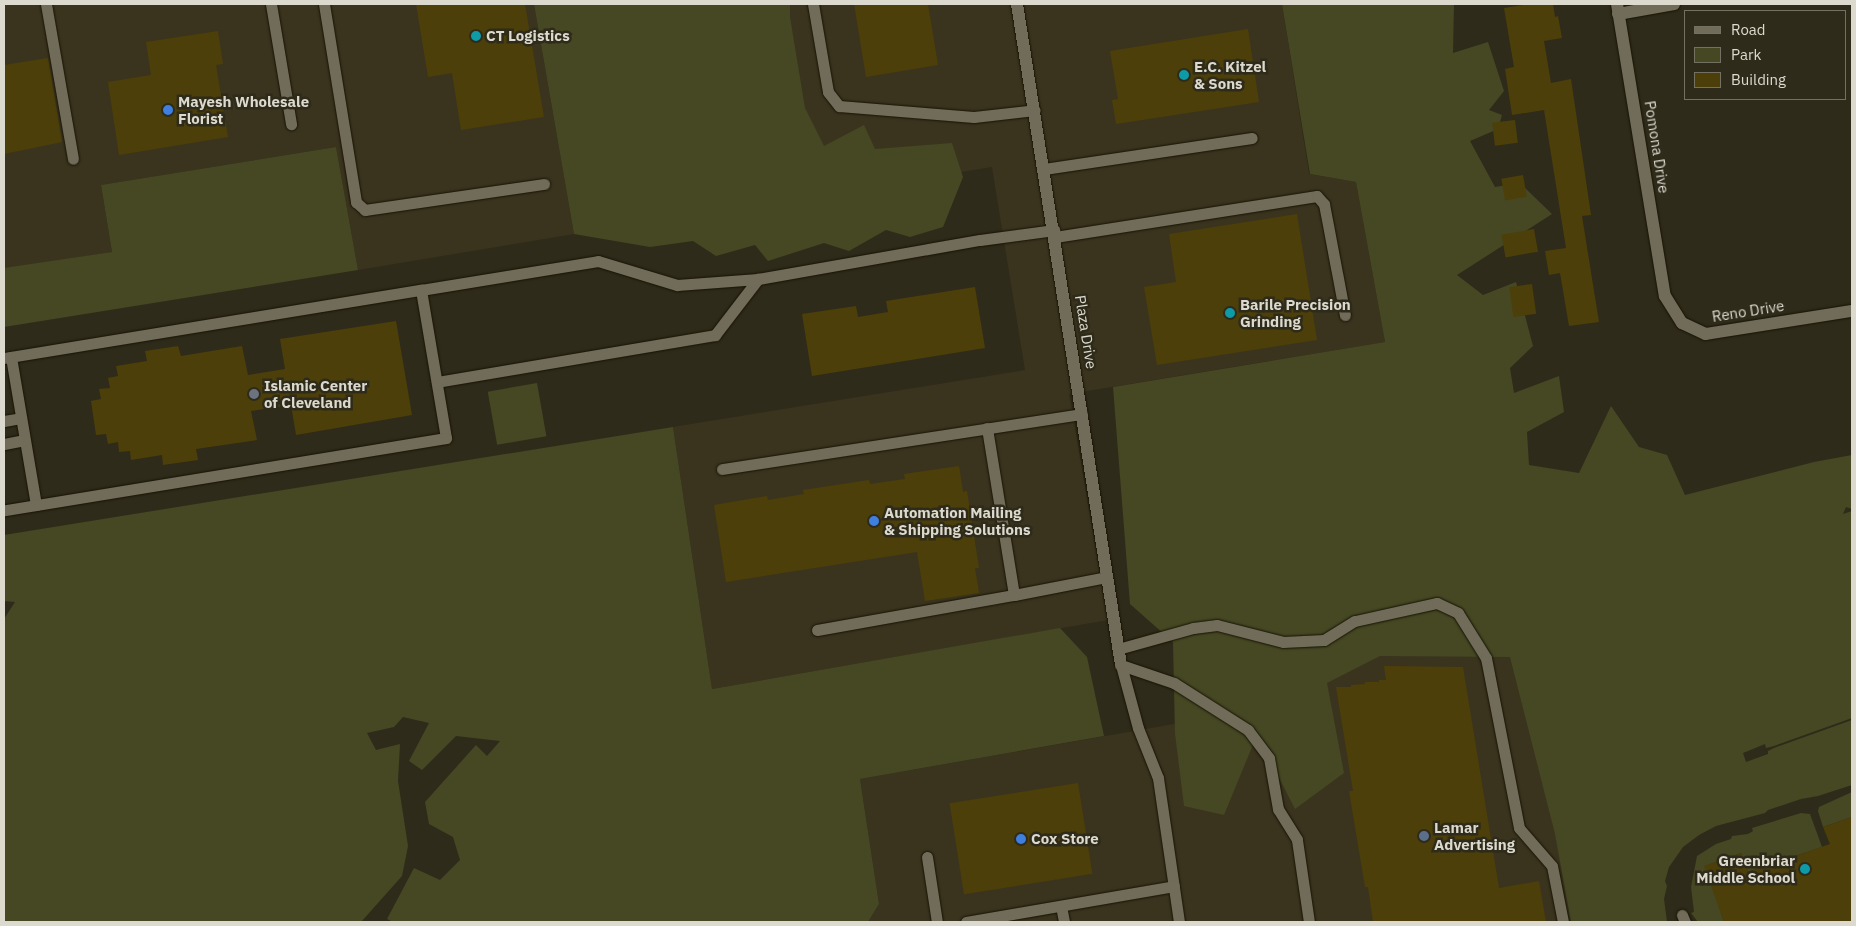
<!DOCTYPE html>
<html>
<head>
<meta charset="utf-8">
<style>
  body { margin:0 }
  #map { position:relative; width:1856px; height:926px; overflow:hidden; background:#2f2b1a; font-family:"IBM Plex Sans",sans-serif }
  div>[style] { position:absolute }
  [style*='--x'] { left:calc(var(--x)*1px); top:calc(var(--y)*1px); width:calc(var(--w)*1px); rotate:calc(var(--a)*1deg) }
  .built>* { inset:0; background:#3a341e }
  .green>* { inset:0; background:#454823; transform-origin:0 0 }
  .building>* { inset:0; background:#4d3f09; transform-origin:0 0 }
  .roads { filter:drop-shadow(0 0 1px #171304) drop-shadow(0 0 1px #171304) }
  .service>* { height:11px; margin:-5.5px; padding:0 5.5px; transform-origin:5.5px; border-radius:5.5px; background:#716b59 }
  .minor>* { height:12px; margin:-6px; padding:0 6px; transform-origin:6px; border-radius:6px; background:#716b59 }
  .dots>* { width:14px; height:14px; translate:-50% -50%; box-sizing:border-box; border:2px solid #2f2b1a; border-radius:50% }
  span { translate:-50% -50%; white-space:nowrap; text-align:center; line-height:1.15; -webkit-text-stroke:5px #2f2b1a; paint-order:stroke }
  .poi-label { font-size:15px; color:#dcd9cf; font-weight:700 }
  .left { translate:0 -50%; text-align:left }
  .right { translate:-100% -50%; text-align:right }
  .street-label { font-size:15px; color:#dcd9cf }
  .frame { position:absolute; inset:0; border:5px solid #dcd9cf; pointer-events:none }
  .legend { position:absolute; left:1684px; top:10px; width:162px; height:90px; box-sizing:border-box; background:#2f2b1a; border:1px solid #747162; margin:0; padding:6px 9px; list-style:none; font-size:15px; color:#dcd9cf }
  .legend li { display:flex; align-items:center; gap:10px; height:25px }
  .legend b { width:25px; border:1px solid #747162 }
</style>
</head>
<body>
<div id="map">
  <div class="built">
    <i style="clip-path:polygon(4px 4px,534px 4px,574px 234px,358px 270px,336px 147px,101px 185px,112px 252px,5px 269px)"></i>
    <i style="clip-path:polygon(776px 4px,1282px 4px,1309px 174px,1356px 182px,1385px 342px,1069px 394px,1108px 620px,712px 689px,673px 427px,1025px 370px,992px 167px,810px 196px)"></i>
    <i style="clip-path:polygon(1530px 528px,1597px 922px,868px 922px,879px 904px,860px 779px,1248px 711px)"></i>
  </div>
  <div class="green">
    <i style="clip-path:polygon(534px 4px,790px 4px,790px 17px,805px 108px,824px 146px,864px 125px,875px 149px,952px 143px,963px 177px,943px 227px,910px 237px,886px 230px,849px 251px,824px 243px,768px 261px,755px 245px,716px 256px,693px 241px,650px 247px,574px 234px)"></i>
    <i style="clip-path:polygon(1282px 4px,1454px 4px,1453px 53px,1488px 42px,1504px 91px,1489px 110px,1502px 115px,1498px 129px,1470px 141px,1495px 187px,1520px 183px,1552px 214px,1457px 275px,1483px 295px,1516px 282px,1533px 346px,1510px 368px,1514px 393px,1559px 376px,1564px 412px,1527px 432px,1529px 465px,1579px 473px,1611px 406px,1639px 447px,1667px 455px,1685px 495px,1814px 462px,1852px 455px,1852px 509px,1846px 507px,1843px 514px,1852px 511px,1852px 718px,1774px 746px,1766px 748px,1765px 744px,1743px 753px,1746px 762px,1768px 754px,1768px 751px,1774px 748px,1852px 720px,1852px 785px,1818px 796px,1801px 799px,1768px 810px,1765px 813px,1716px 826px,1699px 835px,1683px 847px,1669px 867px,1665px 881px,1667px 886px,1664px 899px,1667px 922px,1571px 922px,1555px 834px,1510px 657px,1380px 656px,1327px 683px,1344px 773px,1295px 809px,1257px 735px,1224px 815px,1184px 806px,1175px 734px,1173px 642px,1130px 604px,1113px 387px,1385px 342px,1356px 182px,1310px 174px)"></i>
    <i style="clip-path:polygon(336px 147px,358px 270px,4px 327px,4px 268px,112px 252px,101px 185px)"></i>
    <i style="left:537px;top:383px;width:54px;height:50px;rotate:80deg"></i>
    <i style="clip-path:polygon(673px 427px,712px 689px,1060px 628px,1087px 657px,1104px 736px,860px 779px,879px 904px,868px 922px,393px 922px,387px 919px,414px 868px,440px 880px,460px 860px,453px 837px,429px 824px,425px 802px,476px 745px,487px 756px,500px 741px,456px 736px,422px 770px,409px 761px,429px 723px,403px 717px,394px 727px,367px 733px,376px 750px,400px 744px,398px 781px,408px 846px,402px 876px,361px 922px,4px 922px,4px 619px,15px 602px,4px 601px,4px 535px)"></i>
    <i style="clip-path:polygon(1852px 792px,1852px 817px,1823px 827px,1818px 811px,1819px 807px)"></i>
    <i style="clip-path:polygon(1801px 813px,1810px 814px,1822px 847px,1748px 872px,1741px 853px,1705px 866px,1724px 922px,1698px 922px,1691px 913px,1694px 912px,1691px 887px,1697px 856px,1716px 844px,1731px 839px,1732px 836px,1748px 834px,1753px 831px,1752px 828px)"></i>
  </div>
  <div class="building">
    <i style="clip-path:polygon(416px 4px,525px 4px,544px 117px,461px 130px,452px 73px,428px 77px)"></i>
    <i style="clip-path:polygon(854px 4px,928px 4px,938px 65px,866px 77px)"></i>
    <i style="clip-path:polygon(1530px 4px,1553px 4px,1555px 17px,1558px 16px,1562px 38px,1544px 41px,1551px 83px,1571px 79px,1591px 215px,1582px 216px,1599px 322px,1569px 326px,1560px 273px,1549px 275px,1545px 251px,1566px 248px,1544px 110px,1512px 115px,1505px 69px,1514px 67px,1504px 8px)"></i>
    <i style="clip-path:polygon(1248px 29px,1259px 102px,1116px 124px,1112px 100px,1118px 99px,1110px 51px)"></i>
    <i style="clip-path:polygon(218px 31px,223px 64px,216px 65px,228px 137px,119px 155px,108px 82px,151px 75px,146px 42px)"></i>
    <i style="clip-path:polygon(48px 58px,62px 142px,4px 154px,4px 65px)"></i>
    <i style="left:1515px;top:120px;width:23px;height:23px;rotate:83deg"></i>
    <i style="left:1523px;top:175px;width:22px;height:22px;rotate:80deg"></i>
    <i style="clip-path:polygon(1297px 214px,1317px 340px,1157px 365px,1144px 287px,1176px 282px,1169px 234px)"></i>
    <i style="left:1534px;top:229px;width:23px;height:33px;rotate:80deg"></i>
    <i style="left:1532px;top:284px;width:30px;height:23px;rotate:82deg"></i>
    <i style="clip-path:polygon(975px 287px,985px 348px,812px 376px,802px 314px,856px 306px,858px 317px,888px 312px,886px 301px)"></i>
    <i style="clip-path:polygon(396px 321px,412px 415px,296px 435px,291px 405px,251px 411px,257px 440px,196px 449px,198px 460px,163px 465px,162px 455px,131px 460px,130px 451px,119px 452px,118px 442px,108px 444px,106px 434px,96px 435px,91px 401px,101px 399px,99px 389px,110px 388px,108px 378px,118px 376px,116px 366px,147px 361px,145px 351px,178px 346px,181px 356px,242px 346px,248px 375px,285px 369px,280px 339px)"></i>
    <i style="clip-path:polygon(959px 466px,963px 492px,967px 491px,979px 568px,975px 568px,979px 593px,925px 601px,917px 552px,726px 582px,714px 505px,767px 496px,768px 500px,804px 494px,803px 490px,869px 480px,870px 484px,905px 479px,904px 474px)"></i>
    <i style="clip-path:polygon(1384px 666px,1463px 667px,1499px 888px,1539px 881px,1546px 922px,1373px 922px,1368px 887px,1365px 887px,1349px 791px,1353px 791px,1336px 687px,1351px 687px,1351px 685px,1365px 684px,1365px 682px,1379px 682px,1379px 680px,1386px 680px)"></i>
    <i style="left:1078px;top:783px;width:92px;height:130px;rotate:81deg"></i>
    <i style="clip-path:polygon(1852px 817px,1852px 922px,1724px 922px,1704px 866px,1741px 853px,1748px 872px,1830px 844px,1823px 827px)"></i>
  </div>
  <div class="roads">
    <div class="service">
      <i style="--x:46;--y:4;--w:157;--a:80.1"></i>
      <i style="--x:271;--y:4;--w:122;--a:80.5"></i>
      <i style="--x:324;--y:4;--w:201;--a:80.8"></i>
      <i style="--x:356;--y:202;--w:12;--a:42"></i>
      <i style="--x:365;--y:210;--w:181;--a:-8.3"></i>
      <i style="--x:813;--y:4;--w:89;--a:80.3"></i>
      <i style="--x:828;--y:92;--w:18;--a:52"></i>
      <i style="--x:839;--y:106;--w:135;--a:4.7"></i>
      <i style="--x:974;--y:117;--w:61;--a:-6.5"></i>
      <i style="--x:1044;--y:169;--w:210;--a:-8.5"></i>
      <i style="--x:1055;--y:237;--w:265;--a:-8.9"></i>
      <i style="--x:1317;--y:196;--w:11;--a:49"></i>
      <i style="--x:1324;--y:204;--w:113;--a:79.3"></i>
      <i style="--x:421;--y:290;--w:179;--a:-9.3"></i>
      <i style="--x:598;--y:261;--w:83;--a:16.9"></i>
      <i style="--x:677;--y:285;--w:81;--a:-4.2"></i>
      <i style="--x:758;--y:279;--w:225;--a:-10"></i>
      <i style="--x:980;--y:240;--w:75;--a:-7.7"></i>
      <i style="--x:11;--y:357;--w:150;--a:80.4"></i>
      <i style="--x:4;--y:358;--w:423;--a:-9.3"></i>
      <i style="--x:421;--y:290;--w:150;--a:80.4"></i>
      <i style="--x:446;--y:438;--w:448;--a:170.7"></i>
      <i style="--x:437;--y:382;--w:282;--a:-9.6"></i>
      <i style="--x:715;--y:335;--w:71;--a:-52.5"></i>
      <i style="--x:4;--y:421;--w:17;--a:-10"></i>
      <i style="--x:4;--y:444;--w:21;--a:-11"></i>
      <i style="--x:722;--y:469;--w:364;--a:-8.7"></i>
      <i style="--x:1014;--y:595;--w:95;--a:-11"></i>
      <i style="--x:817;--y:630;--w:200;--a:-10.1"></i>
      <i style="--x:1014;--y:595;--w:169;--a:-99.2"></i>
      <i style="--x:1118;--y:649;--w:78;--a:-15.6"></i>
      <i style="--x:1193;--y:628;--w:24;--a:-7"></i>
      <i style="--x:1217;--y:625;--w:68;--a:14.4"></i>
      <i style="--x:1283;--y:642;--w:41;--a:-2.8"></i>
      <i style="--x:1324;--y:640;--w:36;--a:-32"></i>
      <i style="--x:1355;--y:621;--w:84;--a:-12.4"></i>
      <i style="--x:1437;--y:603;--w:23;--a:25"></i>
      <i style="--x:1458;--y:613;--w:53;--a:58.1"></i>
      <i style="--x:1486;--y:658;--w:173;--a:79"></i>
      <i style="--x:1519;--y:828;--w:50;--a:49"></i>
      <i style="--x:1552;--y:866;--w:57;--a:78.9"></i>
      <i style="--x:1121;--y:665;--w:56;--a:18.8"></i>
      <i style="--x:1174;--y:683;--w:88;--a:32.4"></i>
      <i style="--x:1248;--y:730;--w:35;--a:53"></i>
      <i style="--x:1269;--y:758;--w:52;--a:80"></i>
      <i style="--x:1278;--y:809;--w:36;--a:58"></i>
      <i style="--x:1297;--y:840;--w:83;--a:81.7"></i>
      <i style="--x:1121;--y:665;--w:65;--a:74.9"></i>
      <i style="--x:1138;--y:728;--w:54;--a:68.2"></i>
      <i style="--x:1158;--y:778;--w:146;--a:81.7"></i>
      <i style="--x:927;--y:857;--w:66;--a:81.3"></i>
      <i style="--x:1061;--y:906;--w:16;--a:79"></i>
      <i style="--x:1682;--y:915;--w:8;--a:67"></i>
      <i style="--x:966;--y:922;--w:211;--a:-9.8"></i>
    </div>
    <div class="minor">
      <i style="--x:1017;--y:4;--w:669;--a:81.06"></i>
      <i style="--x:1617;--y:4;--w:296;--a:80.7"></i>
      <i style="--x:1665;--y:296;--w:32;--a:58"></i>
      <i style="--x:1682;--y:323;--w:26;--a:25"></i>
      <i style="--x:1706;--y:334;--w:148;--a:-9"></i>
      <i style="--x:1618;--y:14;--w:57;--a:-10.1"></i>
    </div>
  </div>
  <div class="dots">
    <i style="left:476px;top:36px;background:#0f9aa8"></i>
    <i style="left:1184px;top:75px;background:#0f9aa8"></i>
    <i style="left:168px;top:110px;background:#3f7fe0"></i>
    <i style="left:1230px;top:313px;background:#0f9aa8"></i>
    <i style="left:254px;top:394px;background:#6b7280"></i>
    <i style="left:874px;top:521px;background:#3f7fe0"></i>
    <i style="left:1424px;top:836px;background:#5c6f8a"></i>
    <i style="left:1021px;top:839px;background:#3f7fe0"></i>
    <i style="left:1805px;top:869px;background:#0f9aa8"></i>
  </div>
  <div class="poi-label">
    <span class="left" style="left:486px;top:36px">CT Logistics</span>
    <span class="left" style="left:1194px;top:75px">E.C. Kitzel<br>&amp; Sons</span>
    <span class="left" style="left:178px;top:110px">Mayesh Wholesale<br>Florist</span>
    <span class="left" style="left:1240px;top:313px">Barile Precision<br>Grinding</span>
    <span class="left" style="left:264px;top:394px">Islamic Center<br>of Cleveland</span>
    <span class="left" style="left:884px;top:521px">Automation Mailing<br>&amp; Shipping Solutions</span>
    <span class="left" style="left:1434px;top:836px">Lamar<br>Advertising</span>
    <span class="left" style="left:1031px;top:839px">Cox Store</span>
    <span class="right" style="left:1795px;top:869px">Greenbriar<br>Middle School</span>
  </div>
  <div class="street-label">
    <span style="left:1657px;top:147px;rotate:81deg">Pomona Drive</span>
    <span style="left:1748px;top:311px;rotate:-9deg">Reno Drive</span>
    <span style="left:1086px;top:332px;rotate:81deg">Plaza Drive</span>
  </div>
  <div class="frame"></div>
  <ul class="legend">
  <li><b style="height:6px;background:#716b59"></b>Road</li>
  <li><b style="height:14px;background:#454823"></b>Park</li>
  <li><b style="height:14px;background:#4d3f09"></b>Building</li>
  </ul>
</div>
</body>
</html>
